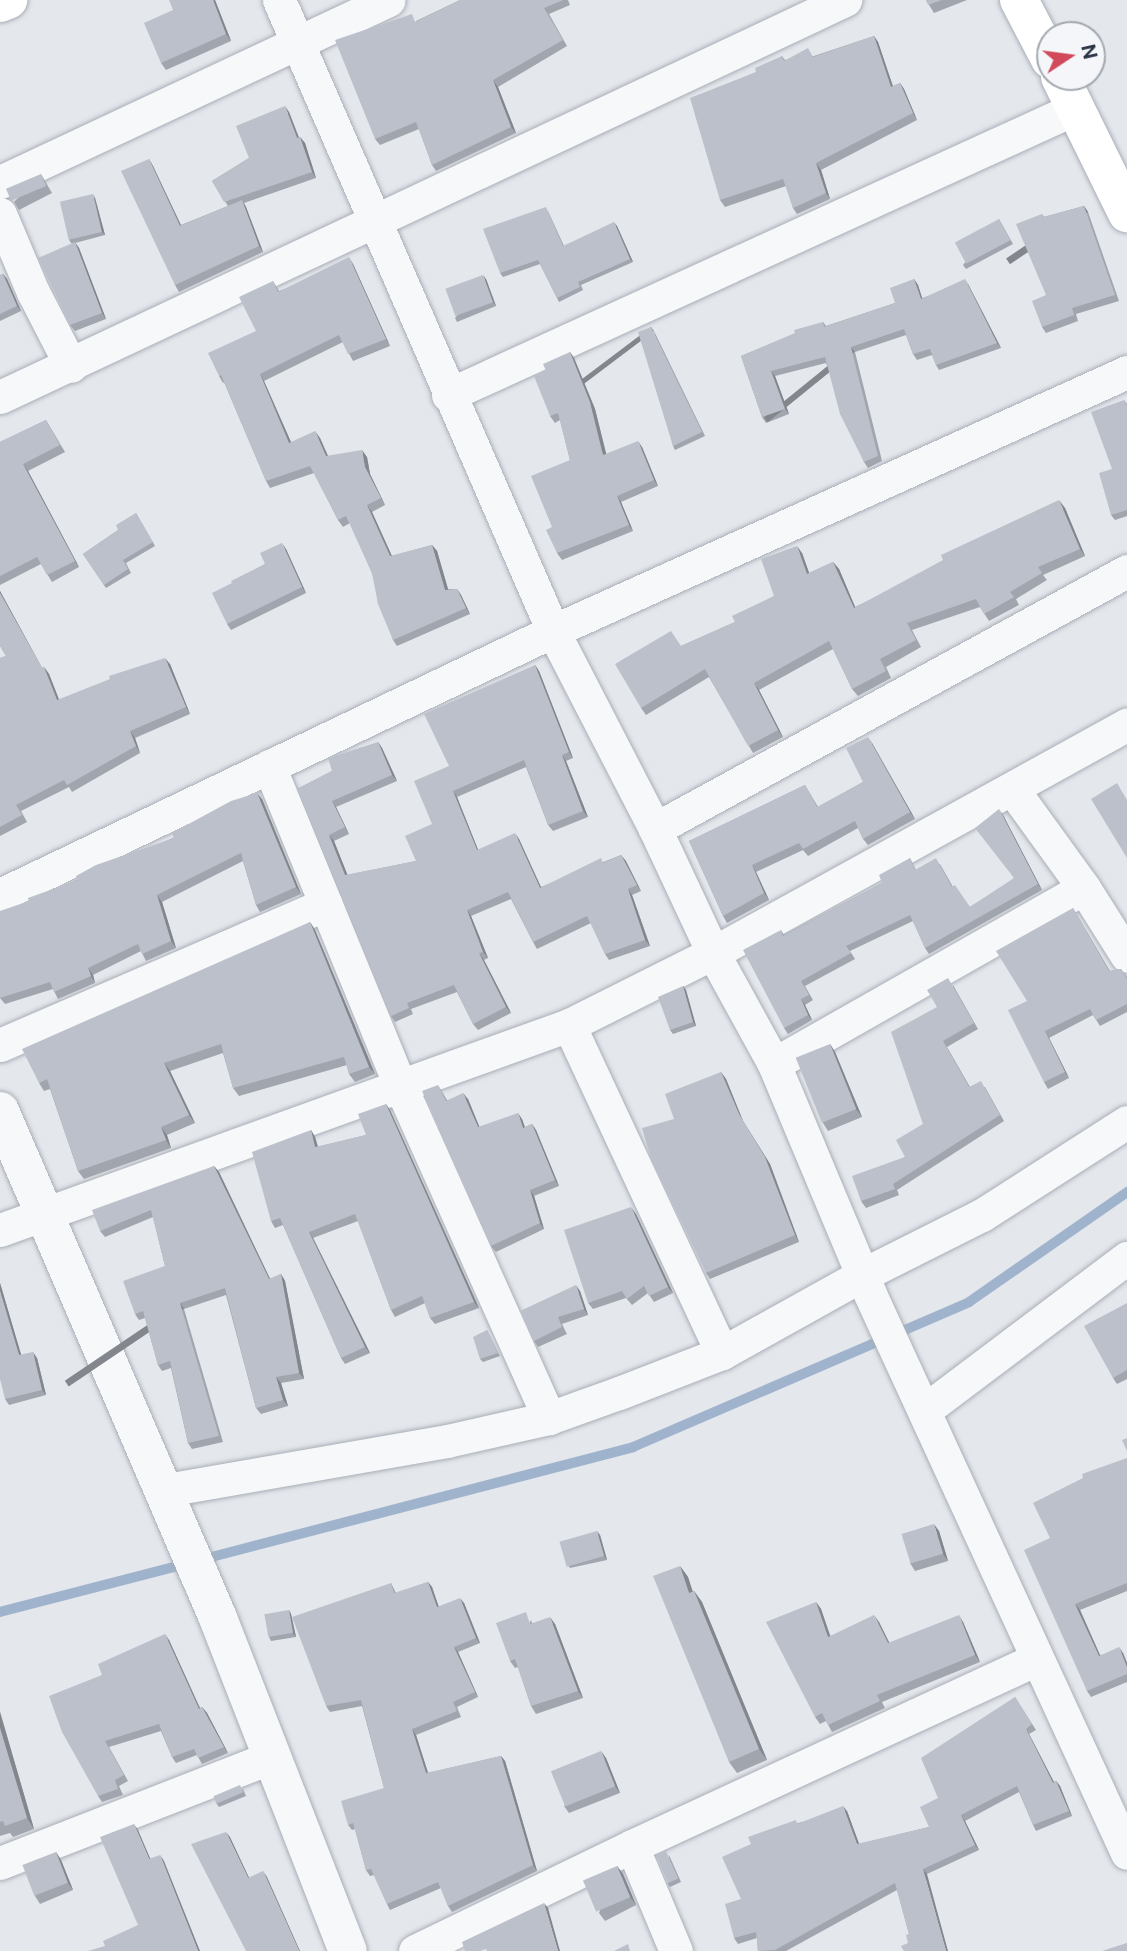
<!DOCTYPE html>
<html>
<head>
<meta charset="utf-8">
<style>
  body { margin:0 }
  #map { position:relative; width:1127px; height:1951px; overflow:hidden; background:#e4e7ec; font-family:"Public Sans",sans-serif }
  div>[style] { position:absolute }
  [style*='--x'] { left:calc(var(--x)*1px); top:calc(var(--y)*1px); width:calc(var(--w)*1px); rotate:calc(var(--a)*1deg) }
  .stream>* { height:10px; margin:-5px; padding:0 5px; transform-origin:5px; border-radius:5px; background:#9fb4cc }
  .roads { filter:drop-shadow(0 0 2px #a9aeb7) drop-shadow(0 0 2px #a9aeb7) }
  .minor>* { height:33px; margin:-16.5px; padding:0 16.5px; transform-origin:16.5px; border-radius:16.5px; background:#f7f8fa }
  .tertiary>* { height:38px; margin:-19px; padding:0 19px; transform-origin:19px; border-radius:19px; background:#f7f8fa }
  .secondary>* { height:38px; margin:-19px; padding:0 19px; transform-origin:19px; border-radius:19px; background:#fff }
  .primary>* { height:38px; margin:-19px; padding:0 19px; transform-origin:19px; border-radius:19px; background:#fff }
  .wall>* { inset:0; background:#a1a5ae }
  .shaded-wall>* { inset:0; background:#83868d; transform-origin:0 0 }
  .building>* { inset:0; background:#bbc0ca; transform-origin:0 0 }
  span { translate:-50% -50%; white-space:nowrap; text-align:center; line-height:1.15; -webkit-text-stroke:6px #f4f6f9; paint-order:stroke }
  .north { position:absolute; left:1036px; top:21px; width:70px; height:70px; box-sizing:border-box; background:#f4f6f9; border:2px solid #a4a8b1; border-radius:50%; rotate:77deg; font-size:19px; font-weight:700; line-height:28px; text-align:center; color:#2b3445 }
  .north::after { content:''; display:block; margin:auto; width:24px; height:32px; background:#d1495b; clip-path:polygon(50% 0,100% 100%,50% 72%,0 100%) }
</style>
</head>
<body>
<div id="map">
  <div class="stream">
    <i style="--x:200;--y:1560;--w:448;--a:-14.6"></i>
    <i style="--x:633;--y:1447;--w:366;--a:-23.3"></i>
    <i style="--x:969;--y:1302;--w:193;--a:-34.8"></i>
    <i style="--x:0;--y:1612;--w:192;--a:-14.5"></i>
  </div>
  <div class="roads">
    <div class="minor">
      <i style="--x:279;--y:0;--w:688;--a:66.53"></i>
      <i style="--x:553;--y:631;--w:223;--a:62.7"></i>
      <i style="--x:655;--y:829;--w:137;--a:64.9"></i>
      <i style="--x:713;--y:953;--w:127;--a:61.2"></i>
      <i style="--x:774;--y:1064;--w:249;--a:67.3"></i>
      <i style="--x:870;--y:1294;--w:615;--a:65.31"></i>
      <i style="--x:0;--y:182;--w:429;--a:-25.1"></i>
      <i style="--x:0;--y:214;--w:85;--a:67.1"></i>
      <i style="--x:33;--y:292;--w:83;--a:62.8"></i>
      <i style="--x:448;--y:395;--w:690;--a:-24.56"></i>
      <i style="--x:0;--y:397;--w:934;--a:-25.17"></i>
      <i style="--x:269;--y:766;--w:345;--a:67.7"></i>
      <i style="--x:400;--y:1085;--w:365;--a:65.9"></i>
      <i style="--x:1013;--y:790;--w:121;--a:54.1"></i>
      <i style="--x:1084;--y:888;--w:80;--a:57.7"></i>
      <i style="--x:655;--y:829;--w:538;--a:-28.66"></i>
      <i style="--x:0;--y:895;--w:613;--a:-25.52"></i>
      <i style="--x:553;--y:631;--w:630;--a:-24.29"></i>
      <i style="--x:569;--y:1025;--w:362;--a:65"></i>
      <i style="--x:0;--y:1045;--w:355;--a:-23.4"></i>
      <i style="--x:774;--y:1064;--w:356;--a:-29.6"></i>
      <i style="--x:0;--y:1230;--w:605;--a:-19.81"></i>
      <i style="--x:569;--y:1025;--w:161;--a:-26.6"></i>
      <i style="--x:713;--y:953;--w:473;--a:-28.9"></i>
      <i style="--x:925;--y:1410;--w:253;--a:-37"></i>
      <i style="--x:161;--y:1491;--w:290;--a:-9.9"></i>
      <i style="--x:447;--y:1441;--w:105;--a:-12.7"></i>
      <i style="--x:549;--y:1418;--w:74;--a:-19.7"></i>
      <i style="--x:619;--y:1393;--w:110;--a:-21.2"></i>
      <i style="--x:722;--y:1353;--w:160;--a:-29.1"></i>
      <i style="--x:862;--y:1275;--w:134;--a:-26.6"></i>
      <i style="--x:982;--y:1215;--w:172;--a:-32.7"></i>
      <i style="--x:632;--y:1846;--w:114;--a:67.3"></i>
      <i style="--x:0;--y:1863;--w:292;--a:-21.3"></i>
      <i style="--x:415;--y:1951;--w:241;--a:-25.8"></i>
      <i style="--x:632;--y:1846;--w:446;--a:-24.8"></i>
    </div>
    <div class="tertiary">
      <i style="--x:0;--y:1111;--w:552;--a:66.73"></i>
      <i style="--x:218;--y:1618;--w:357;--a:68.7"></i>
    </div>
    <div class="secondary">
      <i style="--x:0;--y:3;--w:9;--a:-21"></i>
    </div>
    <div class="primary">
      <i style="--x:1019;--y:0;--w:67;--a:62.3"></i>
      <i style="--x:1060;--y:77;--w:152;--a:63.8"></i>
    </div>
  </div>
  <div class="wall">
    <i style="clip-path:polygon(215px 0,231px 41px,166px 70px,161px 63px)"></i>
    <i style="clip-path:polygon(460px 0,568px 0,570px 5px,549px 14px,567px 46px,498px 87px,516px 133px,436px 171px,432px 165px,419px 129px,380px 145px,375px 139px,416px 21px)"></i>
    <i style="clip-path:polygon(926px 0,967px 0,934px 13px)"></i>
    <i style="clip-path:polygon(874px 36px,878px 42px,893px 86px,900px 83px,904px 89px,917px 120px,821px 170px,830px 199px,797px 214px,793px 208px,786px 186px,725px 207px,720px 200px,756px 72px,782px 56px,785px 60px,814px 56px)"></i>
    <i style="clip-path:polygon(289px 112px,299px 137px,300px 137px,305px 143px,316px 178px,244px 203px,246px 207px,263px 252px,179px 292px,175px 285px,149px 159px,153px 166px,181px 225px,228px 206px,212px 181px,249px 158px)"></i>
    <i style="clip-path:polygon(41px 174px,52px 193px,19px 210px,14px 202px)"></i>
    <i style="clip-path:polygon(95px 198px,105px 235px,75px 243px,79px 248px,106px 319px,75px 331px,70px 325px,72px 244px,69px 240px)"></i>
    <i style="clip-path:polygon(1084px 206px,1088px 212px,1119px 301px,1076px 314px,1078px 321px,1046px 333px,1042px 327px,1046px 295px,1042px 214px,1044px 217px)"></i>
    <i style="clip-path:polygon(548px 211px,564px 246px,617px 226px,633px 262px,581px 285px,583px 290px,559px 302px,540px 264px,503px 277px,500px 273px)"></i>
    <i style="clip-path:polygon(999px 219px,1013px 244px,966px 269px,963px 265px)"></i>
    <i style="clip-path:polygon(353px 264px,390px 346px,353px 361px,343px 342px,264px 381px,291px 442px,320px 438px,328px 456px,367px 457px,370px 474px,385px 505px,372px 512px,392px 556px,432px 545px,437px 551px,448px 589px,457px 589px,461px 595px,470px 614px,397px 646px,393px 640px,372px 573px,350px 523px,343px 527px,338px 520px,314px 473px,270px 488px,266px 481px,224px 382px,223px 383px,219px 376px,256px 331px,273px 281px,279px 291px)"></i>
    <i style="clip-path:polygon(3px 274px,7px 279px,21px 311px,0 321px,0 275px)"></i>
    <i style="clip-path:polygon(486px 279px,496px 306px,457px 322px,455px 318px)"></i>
    <i style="clip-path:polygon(914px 279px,918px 285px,922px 298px,968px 284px,1001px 348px,939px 370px,936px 365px,932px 355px,917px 360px,913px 354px,906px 335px,855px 352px,882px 461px,868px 468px,864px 462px,826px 363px,775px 376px,789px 414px,766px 423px,762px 417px,741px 356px,823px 322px,826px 326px,895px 303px)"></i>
    <i style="clip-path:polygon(654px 331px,705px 436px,675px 450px,673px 446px)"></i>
    <i style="clip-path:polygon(570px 352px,574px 358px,595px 409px,606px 454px,642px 447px,658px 486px,621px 502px,633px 531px,562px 560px,557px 553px,552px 527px,570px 460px,560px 420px,555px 423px,550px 416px)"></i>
    <i style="clip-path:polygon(1124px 400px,1127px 404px,1127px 516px,1115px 520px,1111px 515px)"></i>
    <i style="clip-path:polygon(46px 420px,65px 452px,28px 471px,79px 567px,52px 582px,41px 564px,0 585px,0 442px)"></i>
    <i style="clip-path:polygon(1065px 508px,1085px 556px,1043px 575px,1047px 580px,1016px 599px,1019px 605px,989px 621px,980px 607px,912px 630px,921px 647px,886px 667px,891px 678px,858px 696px,852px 689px,833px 649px,759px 690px,783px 737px,753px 753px,709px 677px,646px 715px,641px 708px,681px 646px,735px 622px,774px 596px,802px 553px,809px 573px,833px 562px,839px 569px,855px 607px)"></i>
    <i style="clip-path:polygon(136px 513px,155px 546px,126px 563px,131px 573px,106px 588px,83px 554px,118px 530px)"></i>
    <i style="clip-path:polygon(286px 549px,306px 593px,231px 630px,227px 624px,232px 583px,265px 564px)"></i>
    <i style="clip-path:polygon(0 591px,42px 668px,44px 667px,49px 674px,59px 700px,170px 664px,190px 714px,135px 738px,140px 753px,72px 792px,69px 787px,21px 811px,27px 822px,0 836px,0 658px,6px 656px,0 646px)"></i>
    <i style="clip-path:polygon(535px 665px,539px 671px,573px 758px,566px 761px,588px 817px,553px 831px,548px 825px,526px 767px,457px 797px,478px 850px,519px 839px,541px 887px,621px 855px,641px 891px,632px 895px,650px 946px,609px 960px,605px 954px,591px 923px,537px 949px,533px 942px,511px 899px,471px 916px,488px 958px,484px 960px,511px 1013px,478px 1030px,473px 1024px,457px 992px,411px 1009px,413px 1014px,395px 1022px,391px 1016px,297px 789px,332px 771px,378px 742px,382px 748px,397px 781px,336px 807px,349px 834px,334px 841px,347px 875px,416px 861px,432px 824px,449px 766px)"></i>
    <i style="clip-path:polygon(872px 743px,915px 819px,868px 845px,863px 839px,858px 828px,808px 856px,803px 850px,756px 872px,769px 900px,727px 923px,723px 916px,689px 841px,805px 785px,818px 807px,863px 782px)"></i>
    <i style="clip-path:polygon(262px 799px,301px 894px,260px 912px,256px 905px,243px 861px,162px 902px,176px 948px,146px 961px,141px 951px,93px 975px,95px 983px,58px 999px,53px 989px,5px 1004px,0 998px,29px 901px)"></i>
    <i style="clip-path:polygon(1003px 815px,1042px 890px,929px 954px,925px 948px,913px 921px,850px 951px,855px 959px,805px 986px,813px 1000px,805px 1005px,812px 1020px,788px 1034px,784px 1028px,781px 930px,784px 935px,882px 883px,910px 858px,916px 870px,940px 864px,953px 887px,970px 907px,1014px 879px)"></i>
    <i style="clip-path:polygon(1073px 908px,1110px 971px,1121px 969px,1127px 977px,1127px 1012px,1100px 1026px,1093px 1015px,1049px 1038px,1069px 1078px,1048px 1089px,1044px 1082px,1027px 1001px)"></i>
    <i style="clip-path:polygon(310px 922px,315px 930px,375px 1074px,355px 1082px,349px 1074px,347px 1065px,239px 1096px,233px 1088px,223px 1053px,170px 1071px,195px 1123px,167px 1135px,171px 1148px,84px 1179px,78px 1171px,50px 1089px,44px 1091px,39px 1083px)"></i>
    <i style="clip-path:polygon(953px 985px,978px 1029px,947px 1047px,970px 1087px,985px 1087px,1004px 1121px,897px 1190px,899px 1195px,866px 1208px,861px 1201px,905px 1157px,923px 1124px)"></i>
    <i style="clip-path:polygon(683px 986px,686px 990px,696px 1026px,673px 1034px,670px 1030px)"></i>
    <i style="clip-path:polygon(830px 1044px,835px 1052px,862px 1117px,828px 1131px,823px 1123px)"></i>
    <i style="clip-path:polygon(721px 1072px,726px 1079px,743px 1121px,770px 1164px,799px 1242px,710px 1279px,706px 1273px,674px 1119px)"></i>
    <i style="clip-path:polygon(438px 1085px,447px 1100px,468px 1099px,479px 1127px,522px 1119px,525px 1127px,532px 1124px,536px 1130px,559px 1186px,534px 1196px,544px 1229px,496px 1252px,491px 1246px)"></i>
    <i style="clip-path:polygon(386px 1104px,390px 1110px,479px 1308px,435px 1324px,430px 1318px,425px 1303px,395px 1317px,391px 1310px,358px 1221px,313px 1238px,370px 1353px,345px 1364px,341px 1358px,283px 1225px,275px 1228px,271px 1221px,311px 1130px,315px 1137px,318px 1147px,366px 1135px)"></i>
    <i style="clip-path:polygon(214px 1166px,219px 1172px,270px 1279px,281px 1274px,285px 1281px,304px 1379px,281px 1383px,288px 1406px,261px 1414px,256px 1408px,226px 1295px,184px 1309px,223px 1442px,192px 1449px,188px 1443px,171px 1368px,162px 1371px,158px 1365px,145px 1318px,139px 1320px,135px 1314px,165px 1266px,153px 1217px,105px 1237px,100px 1231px)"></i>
    <i style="clip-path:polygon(636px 1214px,673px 1293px,654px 1302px,648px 1293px,632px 1305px,626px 1298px,593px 1309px,588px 1303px)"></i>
    <i style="clip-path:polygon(0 1283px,21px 1355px,37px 1358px,46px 1395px,9px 1405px,5px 1399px)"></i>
    <i style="clip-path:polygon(580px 1291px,588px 1315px,562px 1324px,567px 1334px,538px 1347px,534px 1341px)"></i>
    <i style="clip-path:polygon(1127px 1303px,1127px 1379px,1117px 1384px,1113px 1378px)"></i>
    <i style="clip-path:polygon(487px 1330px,500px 1356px,483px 1362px,480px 1359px)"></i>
    <i style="clip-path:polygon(1127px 1458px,1127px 1591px,1080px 1610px,1100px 1655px,1123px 1653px,1127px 1663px,1127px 1682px,1091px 1697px,1087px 1691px,1050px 1538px)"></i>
    <i style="clip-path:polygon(939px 1531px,948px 1561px,915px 1571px,910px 1563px)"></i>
    <i style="clip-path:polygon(600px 1535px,607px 1560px,570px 1568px,567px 1564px)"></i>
    <i style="clip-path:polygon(680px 1566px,688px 1577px,692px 1592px,694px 1591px,702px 1602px,767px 1760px,737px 1773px,729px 1762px)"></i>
    <i style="clip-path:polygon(428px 1582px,432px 1587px,438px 1607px,464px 1603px,480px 1643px,458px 1652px,478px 1697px,457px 1707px,461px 1717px,416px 1735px,428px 1773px,501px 1756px,505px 1761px,537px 1871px,452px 1912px,448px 1906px,441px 1888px,390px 1910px,387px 1904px,374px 1875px,370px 1876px,366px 1870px,355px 1829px,352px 1830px,348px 1825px,384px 1788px,362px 1706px,330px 1712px,326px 1706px,391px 1583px,396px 1593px)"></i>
    <i style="clip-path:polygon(816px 1602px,821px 1609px,830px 1636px,879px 1622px,889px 1643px,963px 1622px,980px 1662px,882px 1702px,885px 1708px,832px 1732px,826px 1721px,820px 1724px,815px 1717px)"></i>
    <i style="clip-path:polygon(289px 1610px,291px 1614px,296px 1637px,271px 1641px,269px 1637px)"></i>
    <i style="clip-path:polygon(531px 1620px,532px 1623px,555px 1624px,583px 1698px,536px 1714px,531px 1706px,518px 1667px,515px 1668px,510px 1661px)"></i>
    <i style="clip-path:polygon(169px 1640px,200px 1708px,202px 1707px,207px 1713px,228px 1753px,202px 1764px,197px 1755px,176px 1763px,172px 1757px,161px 1731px,109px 1747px,128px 1781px,119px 1786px,123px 1795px,102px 1802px,98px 1796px,102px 1675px)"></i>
    <i style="clip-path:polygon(1015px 1697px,1036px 1730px,1029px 1734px,1054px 1782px,1056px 1781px,1060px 1786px,1072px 1816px,1036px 1831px,1033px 1825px,1019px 1792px,965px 1821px,979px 1850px,927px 1874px,908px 1943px,909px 1934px,897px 1890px,786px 1951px,758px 1951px,757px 1938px,738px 1944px,734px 1938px,751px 1844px,798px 1823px,847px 1811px,859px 1844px,929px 1827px,938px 1798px)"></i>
    <i style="clip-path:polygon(0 1712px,34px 1829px,13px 1837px,10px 1833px,0 1836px)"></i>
    <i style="clip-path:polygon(606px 1758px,620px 1793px,569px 1813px,564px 1806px)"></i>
    <i style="clip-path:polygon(243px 1789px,246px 1796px,219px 1807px,216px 1803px)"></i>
    <i style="clip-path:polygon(56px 1852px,61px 1860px,73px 1890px,40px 1904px,35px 1896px)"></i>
    <i style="clip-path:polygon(669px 1855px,681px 1882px,670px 1887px,668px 1884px)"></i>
    <i style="clip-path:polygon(617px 1866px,623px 1874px,636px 1905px,605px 1921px,599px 1913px)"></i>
  </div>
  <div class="shaded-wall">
    <i style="clip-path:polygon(213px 0,215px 0,231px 41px,226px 34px)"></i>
    <i style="clip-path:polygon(874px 36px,878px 42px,895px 93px,891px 87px)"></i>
    <i style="clip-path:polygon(493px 80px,498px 87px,516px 133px,511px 127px)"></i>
    <i style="clip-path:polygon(900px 83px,904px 89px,917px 120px,913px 113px)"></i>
    <i style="clip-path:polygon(285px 106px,289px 112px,301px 144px,297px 138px)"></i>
    <i style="clip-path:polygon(300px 137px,305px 143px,316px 178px,312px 172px)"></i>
    <i style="clip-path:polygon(149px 159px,153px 166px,184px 232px,180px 226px)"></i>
    <i style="clip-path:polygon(816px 163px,821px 170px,830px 199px,826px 193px)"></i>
    <i style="clip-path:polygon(93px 194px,95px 198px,105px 235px,102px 232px)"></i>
    <i style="clip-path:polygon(242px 200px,246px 207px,263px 252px,259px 246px)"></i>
    <i style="left:1084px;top:206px;width:7px;height:94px;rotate:56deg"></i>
    <i style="clip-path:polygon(614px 222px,617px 226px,633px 262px,630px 259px)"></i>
    <i style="clip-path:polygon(75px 242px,79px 248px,106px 319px,102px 313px)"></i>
    <i style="clip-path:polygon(349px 257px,353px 264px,390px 346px,386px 339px)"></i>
    <i style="clip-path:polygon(3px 274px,7px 279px,21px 311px,17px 306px)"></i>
    <i style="clip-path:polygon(483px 275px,486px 279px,496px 306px,493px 302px)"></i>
    <i style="clip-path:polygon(914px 279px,918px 285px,924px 304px,921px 299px)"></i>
    <i style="clip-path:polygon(965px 279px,968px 284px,1001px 348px,997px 343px)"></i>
    <i style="left:651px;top:327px;width:5px;height:117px;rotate:53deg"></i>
    <i style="left:851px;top:347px;width:6px;height:112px;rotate:51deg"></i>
    <i style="clip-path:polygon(570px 352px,574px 358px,595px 409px,608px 461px,603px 455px)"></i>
    <i style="clip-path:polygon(771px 371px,775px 376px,789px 414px,785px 409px)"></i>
    <i style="clip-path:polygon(260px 374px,264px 381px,294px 449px,289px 443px)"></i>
    <i style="clip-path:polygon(315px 431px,320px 438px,331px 463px,326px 456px)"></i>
    <i style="clip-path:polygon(638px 441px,642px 447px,658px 486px,654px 480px)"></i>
    <i style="clip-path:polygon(362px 450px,367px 457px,370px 474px,385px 505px,381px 498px,365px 467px)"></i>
    <i style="clip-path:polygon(23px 464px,28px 471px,79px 567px,75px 561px)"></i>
    <i style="clip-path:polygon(617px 496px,621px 502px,633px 531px,629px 525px)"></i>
    <i style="clip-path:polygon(1059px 500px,1065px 508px,1085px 556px,1080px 549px)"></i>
    <i style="clip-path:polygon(367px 505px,372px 512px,395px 563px,390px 556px)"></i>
    <i style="clip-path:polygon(282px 543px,286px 549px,306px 593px,302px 587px)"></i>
    <i style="clip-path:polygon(432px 545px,437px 551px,450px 596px,445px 590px)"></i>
    <i style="clip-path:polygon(797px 546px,802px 553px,812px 581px,807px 574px)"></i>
    <i style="clip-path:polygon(833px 562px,839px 569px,859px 616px,854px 608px)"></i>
    <i style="clip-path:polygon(457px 589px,461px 595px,470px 614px,466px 608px)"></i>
    <i style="clip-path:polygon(0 591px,46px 675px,0 593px)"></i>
    <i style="clip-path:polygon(165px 658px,170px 664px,190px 714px,186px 707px)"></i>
    <i style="clip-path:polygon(535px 665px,539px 671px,573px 758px,569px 752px)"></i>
    <i style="clip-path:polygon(44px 667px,49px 674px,62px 707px,57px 700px)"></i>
    <i style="clip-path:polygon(754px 683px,759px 690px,783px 737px,778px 730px)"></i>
    <i style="clip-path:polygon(130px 731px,135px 738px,140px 753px,136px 746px)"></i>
    <i style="clip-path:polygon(868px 737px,872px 743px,915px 819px,910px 812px)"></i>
    <i style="clip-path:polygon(378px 742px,382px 748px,397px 781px,392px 775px)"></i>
    <i style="clip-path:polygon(562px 755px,566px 761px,588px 817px,583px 811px)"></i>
    <i style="clip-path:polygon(453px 791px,457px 797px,481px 857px,477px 850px)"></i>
    <i style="clip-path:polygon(257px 793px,262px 799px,301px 894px,296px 887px)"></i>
    <i style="clip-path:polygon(332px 801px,336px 807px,349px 834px,345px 827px)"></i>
    <i style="clip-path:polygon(999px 809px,1003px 815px,1042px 890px,1038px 884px)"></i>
    <i style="clip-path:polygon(515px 833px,519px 839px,544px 894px,540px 888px)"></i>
    <i style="clip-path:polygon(329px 835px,334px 841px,350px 881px,345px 875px)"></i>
    <i style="clip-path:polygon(621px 855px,626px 861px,641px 891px,637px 885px)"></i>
    <i style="clip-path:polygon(752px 865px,756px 872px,769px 900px,764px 893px)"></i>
    <i style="clip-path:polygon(628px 889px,632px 895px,650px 946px,645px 940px)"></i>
    <i style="clip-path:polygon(157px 895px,162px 902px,176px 948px,171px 941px)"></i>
    <i style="clip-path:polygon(467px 910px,471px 916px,488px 958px,483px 952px)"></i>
    <i style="clip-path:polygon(310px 922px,315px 930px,375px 1074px,369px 1067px)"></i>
    <i style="clip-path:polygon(479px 953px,484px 960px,511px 1013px,506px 1007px)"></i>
    <i style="clip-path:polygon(88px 968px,93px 975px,95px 983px,91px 976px)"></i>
    <i style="clip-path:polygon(683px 986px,686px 990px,696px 1026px,693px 1022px)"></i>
    <i style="clip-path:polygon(801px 999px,805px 1005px,812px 1020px,808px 1015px)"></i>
    <i style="clip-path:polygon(1045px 1031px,1049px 1038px,1069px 1078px,1065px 1072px)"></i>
    <i style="clip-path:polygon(830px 1044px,835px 1052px,862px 1117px,856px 1109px)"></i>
    <i style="clip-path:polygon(164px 1063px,170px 1071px,195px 1123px,189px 1115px)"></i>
    <i style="clip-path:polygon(721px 1072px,726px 1079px,743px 1121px,770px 1164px,799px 1242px,795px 1235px,739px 1114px)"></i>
    <i style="clip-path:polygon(463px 1093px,468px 1099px,482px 1133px,478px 1127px)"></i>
    <i style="clip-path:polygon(386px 1104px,390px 1110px,479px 1308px,474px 1302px)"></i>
    <i style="clip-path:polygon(518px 1113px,522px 1119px,527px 1134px,523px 1128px)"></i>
    <i style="clip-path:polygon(532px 1124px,536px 1130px,559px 1186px,555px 1180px)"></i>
    <i style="clip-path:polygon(161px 1127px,167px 1135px,171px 1148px,166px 1140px)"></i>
    <i style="clip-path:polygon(311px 1130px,315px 1137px,320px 1154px,315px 1147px)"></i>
    <i style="clip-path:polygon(214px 1166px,219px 1172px,273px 1285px,269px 1279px)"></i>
    <i style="clip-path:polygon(530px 1190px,534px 1196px,544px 1229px,540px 1223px)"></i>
    <i style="clip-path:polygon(631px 1207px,636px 1214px,673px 1293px,668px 1287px)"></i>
    <i style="clip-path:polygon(309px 1232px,313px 1238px,370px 1353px,365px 1347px)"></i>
    <i style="clip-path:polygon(281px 1274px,285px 1281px,304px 1379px,299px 1373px)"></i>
    <i style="clip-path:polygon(0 1283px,23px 1361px,19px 1355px,0 1291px)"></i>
    <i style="clip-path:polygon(576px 1285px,580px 1291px,588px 1315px,584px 1309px)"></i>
    <i style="left:180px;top:1303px;width:7px;height:139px;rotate:56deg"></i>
    <i style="clip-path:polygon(33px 1352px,37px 1358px,46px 1395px,42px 1390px)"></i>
    <i style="clip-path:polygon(276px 1377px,281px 1383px,288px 1406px,283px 1400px)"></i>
    <i style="clip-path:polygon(934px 1524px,939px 1531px,948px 1561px,943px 1554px)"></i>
    <i style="clip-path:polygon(597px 1531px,600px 1535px,607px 1560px,604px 1556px)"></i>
    <i style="clip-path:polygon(680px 1566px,688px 1577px,697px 1604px,689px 1593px)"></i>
    <i style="clip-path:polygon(428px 1582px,432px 1587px,441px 1613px,437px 1607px)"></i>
    <i style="clip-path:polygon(694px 1591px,702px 1602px,767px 1760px,759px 1749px)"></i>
    <i style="clip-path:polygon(460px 1598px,464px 1603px,480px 1643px,476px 1638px)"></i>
    <i style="clip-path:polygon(816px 1602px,821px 1609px,833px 1644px,828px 1637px)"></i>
    <i style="clip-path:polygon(1075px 1604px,1080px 1610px,1103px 1662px,1099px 1656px)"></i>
    <i style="clip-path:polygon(289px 1610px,291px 1614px,296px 1637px,293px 1633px)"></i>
    <i style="clip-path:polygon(874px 1615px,879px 1622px,893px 1650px,888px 1643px)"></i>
    <i style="clip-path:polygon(959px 1615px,963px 1622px,980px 1662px,975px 1655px)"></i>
    <i style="clip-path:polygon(550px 1617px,555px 1624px,583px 1698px,578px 1691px)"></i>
    <i style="clip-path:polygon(165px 1634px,169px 1640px,203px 1715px,199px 1709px)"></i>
    <i style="clip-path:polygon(454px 1647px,458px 1652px,478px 1697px,475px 1692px)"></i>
    <i style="clip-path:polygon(1119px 1647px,1123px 1653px,1127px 1663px,1127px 1667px)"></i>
    <i style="clip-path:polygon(202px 1707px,207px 1713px,228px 1753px,224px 1747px)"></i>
    <i style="clip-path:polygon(0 1712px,34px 1829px,27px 1818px,0 1728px)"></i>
    <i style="clip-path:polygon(412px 1729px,416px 1735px,430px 1779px,426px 1773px)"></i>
    <i style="clip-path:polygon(1026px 1729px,1029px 1734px,1057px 1788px,1053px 1783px)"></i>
    <i style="clip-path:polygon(601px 1751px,606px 1758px,620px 1793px,615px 1786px)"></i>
    <i style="clip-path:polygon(501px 1756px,505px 1761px,537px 1871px,533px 1865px)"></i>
    <i style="clip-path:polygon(1056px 1781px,1060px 1786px,1072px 1816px,1069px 1811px)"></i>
    <i style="clip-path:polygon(843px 1806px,847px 1811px,861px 1849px,857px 1844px)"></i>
    <i style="clip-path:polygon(961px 1815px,965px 1821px,979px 1850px,975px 1845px)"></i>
    <i style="clip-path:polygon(134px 1824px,138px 1830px,153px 1865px,149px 1859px)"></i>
    <i style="clip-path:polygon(226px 1832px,230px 1837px,252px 1884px,248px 1878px)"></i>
    <i style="clip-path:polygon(56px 1852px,61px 1860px,73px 1890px,68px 1883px)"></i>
    <i style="clip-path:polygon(160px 1855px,164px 1861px,200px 1951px,198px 1951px)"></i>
    <i style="clip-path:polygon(617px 1866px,623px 1874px,636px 1905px,630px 1897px)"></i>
    <i style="clip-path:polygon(923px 1869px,927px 1874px,948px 1951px,946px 1951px)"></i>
    <i style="clip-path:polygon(263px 1871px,267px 1877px,300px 1951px,299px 1951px)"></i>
    <i style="clip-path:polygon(544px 1903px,548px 1908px,560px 1951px,558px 1951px)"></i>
  </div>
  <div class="building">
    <i style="clip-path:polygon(169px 0,213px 0,226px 34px,161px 63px,144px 23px,173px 10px)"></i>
    <i style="clip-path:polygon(460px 0,563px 0,544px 8px,563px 40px,493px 80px,511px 127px,432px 165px,416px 122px,375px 139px,335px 40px,412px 14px,415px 22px)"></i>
    <i style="clip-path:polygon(926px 0,942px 0,928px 5px)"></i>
    <i style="clip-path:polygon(874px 36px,891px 87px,900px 83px,913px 113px,816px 163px,826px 193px,793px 208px,783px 179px,720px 200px,690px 98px,756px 72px,755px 68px,782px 56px,784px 61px,808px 48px,813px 57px)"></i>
    <i style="clip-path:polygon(285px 106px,297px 138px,300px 137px,312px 172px,224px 202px,212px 181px,249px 158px,236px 126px)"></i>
    <i style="clip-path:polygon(149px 159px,180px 226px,242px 200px,259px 246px,175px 285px,121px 171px)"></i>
    <i style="left:41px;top:174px;width:13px;height:38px;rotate:67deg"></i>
    <i style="left:93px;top:194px;width:39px;height:34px;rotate:77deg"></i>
    <i style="clip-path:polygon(1084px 206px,1115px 295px,1072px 308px,1074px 315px,1042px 327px,1032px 301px,1046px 295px,1016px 224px,1042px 214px,1043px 217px)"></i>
    <i style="clip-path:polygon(546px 207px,563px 246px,614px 222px,630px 259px,578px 282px,580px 287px,557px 298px,538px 260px,500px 273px,483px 229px)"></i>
    <i style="left:999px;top:219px;width:24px;height:50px;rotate:62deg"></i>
    <i style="clip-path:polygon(75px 242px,102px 313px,70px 325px,38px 258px)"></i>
    <i style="clip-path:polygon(349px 257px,386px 339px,348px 354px,339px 335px,260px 374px,289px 443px,315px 431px,326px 456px,362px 450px,365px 467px,381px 498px,367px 505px,390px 556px,432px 545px,445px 590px,457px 589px,466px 608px,393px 640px,378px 604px,372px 573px,346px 516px,338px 520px,310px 466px,266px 481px,221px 375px,219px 376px,208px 353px,256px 331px,239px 297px,273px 281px,278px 292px)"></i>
    <i style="clip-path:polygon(3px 274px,17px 306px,0 314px,0 275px)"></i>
    <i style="left:483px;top:275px;width:29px;height:40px;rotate:70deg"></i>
    <i style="clip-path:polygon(914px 279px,921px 299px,965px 279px,997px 343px,936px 365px,930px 349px,913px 354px,904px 329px,851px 347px,878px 456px,864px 462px,840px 414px,825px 357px,771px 371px,785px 409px,762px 417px,741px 356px,795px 333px,794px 330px,823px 322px,824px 327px,895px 303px,890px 288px)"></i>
    <i style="clip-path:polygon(651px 327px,702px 432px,673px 446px,638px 332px)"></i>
    <i style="clip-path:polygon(570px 352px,590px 402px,603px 455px,638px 441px,654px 480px,617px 496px,629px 525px,557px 553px,546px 530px,552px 527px,531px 476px,570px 460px,558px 413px,550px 416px,534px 376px,546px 371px,543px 364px)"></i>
    <i style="clip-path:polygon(1124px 400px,1127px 406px,1127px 510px,1111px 515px,1099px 473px,1112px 469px,1091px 412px)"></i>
    <i style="clip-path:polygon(46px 420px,60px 445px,23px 464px,75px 561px,47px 575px,37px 557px,0 576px,0 442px)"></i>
    <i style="clip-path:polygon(1059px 500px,1080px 549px,1038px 567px,1042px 573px,1010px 592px,1014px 597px,984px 614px,976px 599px,907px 623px,916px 640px,880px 659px,886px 671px,852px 689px,829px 641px,754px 683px,778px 730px,748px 746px,705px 669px,641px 708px,615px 664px,671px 631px,681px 646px,735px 622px,732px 616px,774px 596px,761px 559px,797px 546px,807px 574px,833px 562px,854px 608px,943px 560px,941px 555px)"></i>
    <i style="clip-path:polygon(136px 513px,153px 542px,123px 560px,128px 569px,104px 585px,83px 554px,118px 530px,116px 525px)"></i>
    <i style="clip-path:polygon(282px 543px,302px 587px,227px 624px,212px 593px,232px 583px,231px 581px,265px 564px,260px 553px)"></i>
    <i style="clip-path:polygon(0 593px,42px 668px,44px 667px,57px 700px,110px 679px,109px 676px,165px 658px,186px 707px,130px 731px,136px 746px,67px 785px,64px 780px,16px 805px,22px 815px,0 827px,0 658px,6px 656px,0 646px)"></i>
    <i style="clip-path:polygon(535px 665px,569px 752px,562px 755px,583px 811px,548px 825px,524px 760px,453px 791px,477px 850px,515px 833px,540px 888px,601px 858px,603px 863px,621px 855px,637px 885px,628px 889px,645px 940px,605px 954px,587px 916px,533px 942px,508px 892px,467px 910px,483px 952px,479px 953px,506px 1007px,473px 1024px,454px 985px,407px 1003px,409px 1008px,391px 1016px,297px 789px,332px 771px,328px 758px,378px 742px,392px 775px,332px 801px,345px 827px,329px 835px,345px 875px,416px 861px,405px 836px,432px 824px,414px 781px,449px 766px,424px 714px)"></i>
    <i style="clip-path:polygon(868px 737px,910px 812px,863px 839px,855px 821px,803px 849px,799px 843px,752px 865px,764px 893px,723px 916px,689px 841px,805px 785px,817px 807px,863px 782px,846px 748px)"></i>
    <i style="clip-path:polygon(1117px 783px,1127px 800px,1127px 858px,1091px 799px)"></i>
    <i style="clip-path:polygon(257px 793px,296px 887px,256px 905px,241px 853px,157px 895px,171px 941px,142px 954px,138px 944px,88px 968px,91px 976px,54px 992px,50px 982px,0 998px,0 911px,29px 901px,28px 898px,78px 880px,76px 876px,96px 865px,174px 838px,172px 833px,231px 801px)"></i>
    <i style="clip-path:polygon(999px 809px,1038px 884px,925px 948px,910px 915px,846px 946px,851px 953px,801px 981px,809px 995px,801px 999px,808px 1015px,784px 1028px,743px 950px,781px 930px,783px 936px,882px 883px,879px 875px,910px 858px,915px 870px,936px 858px,952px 887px,955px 885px,970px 907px,1014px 878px,975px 828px)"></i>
    <i style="clip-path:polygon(1073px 908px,1109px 971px,1121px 969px,1127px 979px,1127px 1004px,1096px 1020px,1090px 1009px,1045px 1031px,1065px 1072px,1044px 1082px,1008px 1010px,1027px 1001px,996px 951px)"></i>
    <i style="clip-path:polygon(310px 922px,369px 1067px,349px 1074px,344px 1057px,233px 1088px,221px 1044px,164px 1063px,189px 1115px,161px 1127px,166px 1140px,78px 1171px,47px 1079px,39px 1083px,22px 1049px)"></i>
    <i style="clip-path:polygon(948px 978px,974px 1023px,943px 1041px,969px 1087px,981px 1081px,1000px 1115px,893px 1184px,895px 1189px,861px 1201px,852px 1176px,905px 1157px,896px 1140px,923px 1124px,891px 1032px,937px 1007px,927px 990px)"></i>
    <i style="clip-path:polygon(683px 986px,693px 1022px,670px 1030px,658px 997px)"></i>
    <i style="left:830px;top:1044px;width:70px;height:37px;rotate:68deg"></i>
    <i style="clip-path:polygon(721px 1072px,739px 1114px,765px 1157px,795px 1235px,706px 1273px,651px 1159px,642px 1128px,674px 1119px,665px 1094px)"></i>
    <i style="clip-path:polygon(438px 1085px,446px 1101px,463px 1093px,478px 1127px,518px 1113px,523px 1128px,532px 1124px,555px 1180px,530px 1190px,540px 1223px,491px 1246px,422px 1091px)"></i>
    <i style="clip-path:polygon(386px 1104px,474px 1302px,430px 1318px,422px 1296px,391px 1310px,355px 1214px,309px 1232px,365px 1347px,341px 1358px,280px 1218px,271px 1221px,252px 1152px,311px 1130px,315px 1147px,366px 1135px,358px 1114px)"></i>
    <i style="clip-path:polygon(214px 1166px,269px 1279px,281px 1274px,299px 1373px,276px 1377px,283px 1400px,256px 1408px,225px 1288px,180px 1303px,219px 1436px,188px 1443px,170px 1361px,158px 1365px,143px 1311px,135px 1314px,123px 1281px,165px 1266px,151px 1210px,100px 1231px,92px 1210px)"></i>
    <i style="clip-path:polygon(631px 1207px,668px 1287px,649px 1296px,644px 1286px,627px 1299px,622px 1291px,588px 1303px,564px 1230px)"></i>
    <i style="clip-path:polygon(576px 1285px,584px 1309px,558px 1317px,562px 1327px,534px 1341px,520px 1311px)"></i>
    <i style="clip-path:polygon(0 1291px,19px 1355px,33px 1352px,42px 1390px,5px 1399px,0 1379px)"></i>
    <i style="clip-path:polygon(1127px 1303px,1127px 1370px,1113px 1378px,1084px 1326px)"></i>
    <i style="clip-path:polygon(487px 1330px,498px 1353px,480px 1359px,473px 1337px)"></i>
    <i style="clip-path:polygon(1127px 1438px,1127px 1451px,1122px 1440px)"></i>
    <i style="clip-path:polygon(1127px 1458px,1127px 1583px,1075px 1604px,1099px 1656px,1119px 1647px,1127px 1667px,1127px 1674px,1087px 1691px,1024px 1550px,1050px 1538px,1033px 1503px,1083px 1478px,1082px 1474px)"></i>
    <i style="left:934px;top:1524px;width:31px;height:34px;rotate:73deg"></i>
    <i style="left:597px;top:1531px;width:26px;height:39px;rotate:74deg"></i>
    <i style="clip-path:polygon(680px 1566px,689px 1593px,694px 1591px,759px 1749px,729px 1762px,653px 1576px)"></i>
    <i style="clip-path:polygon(428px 1582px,437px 1607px,460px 1598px,476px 1638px,454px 1647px,475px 1692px,453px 1702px,457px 1711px,412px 1729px,426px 1773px,501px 1756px,533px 1865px,448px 1906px,438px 1882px,387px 1904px,371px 1869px,366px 1870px,353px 1823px,348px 1825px,341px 1801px,384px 1788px,361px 1700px,326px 1706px,292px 1617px,391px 1583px,394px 1593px)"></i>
    <i style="clip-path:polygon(816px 1602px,828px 1637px,874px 1615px,888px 1643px,959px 1615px,975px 1655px,877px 1695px,880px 1701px,828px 1725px,822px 1713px,815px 1717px,766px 1622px)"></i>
    <i style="left:289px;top:1610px;width:23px;height:25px;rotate:80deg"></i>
    <i style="clip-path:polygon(526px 1612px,530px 1624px,550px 1617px,578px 1691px,531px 1706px,515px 1659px,510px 1661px,496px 1623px)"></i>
    <i style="clip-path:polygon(165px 1634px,199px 1709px,202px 1707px,224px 1747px,198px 1758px,194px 1749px,172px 1757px,159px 1724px,105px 1741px,124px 1775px,115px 1780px,118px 1789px,98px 1796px,62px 1732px,49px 1696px,102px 1675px,98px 1664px)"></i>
    <i style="clip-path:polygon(1015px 1697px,1032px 1724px,1026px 1729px,1053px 1783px,1056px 1781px,1069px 1811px,1033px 1825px,1017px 1786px,961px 1815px,975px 1845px,923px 1869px,946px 1951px,904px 1951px,901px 1946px,908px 1943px,906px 1935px,909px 1934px,895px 1883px,775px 1950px,758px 1951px,756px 1932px,734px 1938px,725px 1904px,741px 1899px,722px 1857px,751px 1844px,748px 1837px,796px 1820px,797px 1824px,843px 1806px,857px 1844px,929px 1827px,920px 1807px,938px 1798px,921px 1758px)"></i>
    <i style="clip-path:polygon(0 1728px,27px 1818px,5px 1826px,3px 1821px,0 1822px)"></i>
    <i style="left:601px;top:1751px;width:38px;height:54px;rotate:68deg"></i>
    <i style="left:240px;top:1785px;width:8px;height:29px;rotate:67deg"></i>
    <i style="clip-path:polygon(134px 1824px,149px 1859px,160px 1855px,198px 1951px,88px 1951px,105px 1946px,103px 1941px,138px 1925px,100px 1837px)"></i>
    <i style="clip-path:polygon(226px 1832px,248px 1878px,263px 1871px,299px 1951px,246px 1951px,191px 1844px)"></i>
    <i style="left:666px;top:1851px;width:30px;height:11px;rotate:66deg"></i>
    <i style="left:56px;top:1852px;width:33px;height:36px;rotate:69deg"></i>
    <i style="left:617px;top:1866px;width:34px;height:37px;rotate:67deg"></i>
    <i style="clip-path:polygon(544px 1903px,558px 1951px,487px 1951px,486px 1949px,480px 1951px,465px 1951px,462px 1942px)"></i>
    <i style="clip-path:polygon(1127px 1943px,1127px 1951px,1102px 1951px)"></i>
    <i style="clip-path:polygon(628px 1944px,630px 1951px,614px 1951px)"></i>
  </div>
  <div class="north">N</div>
</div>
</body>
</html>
